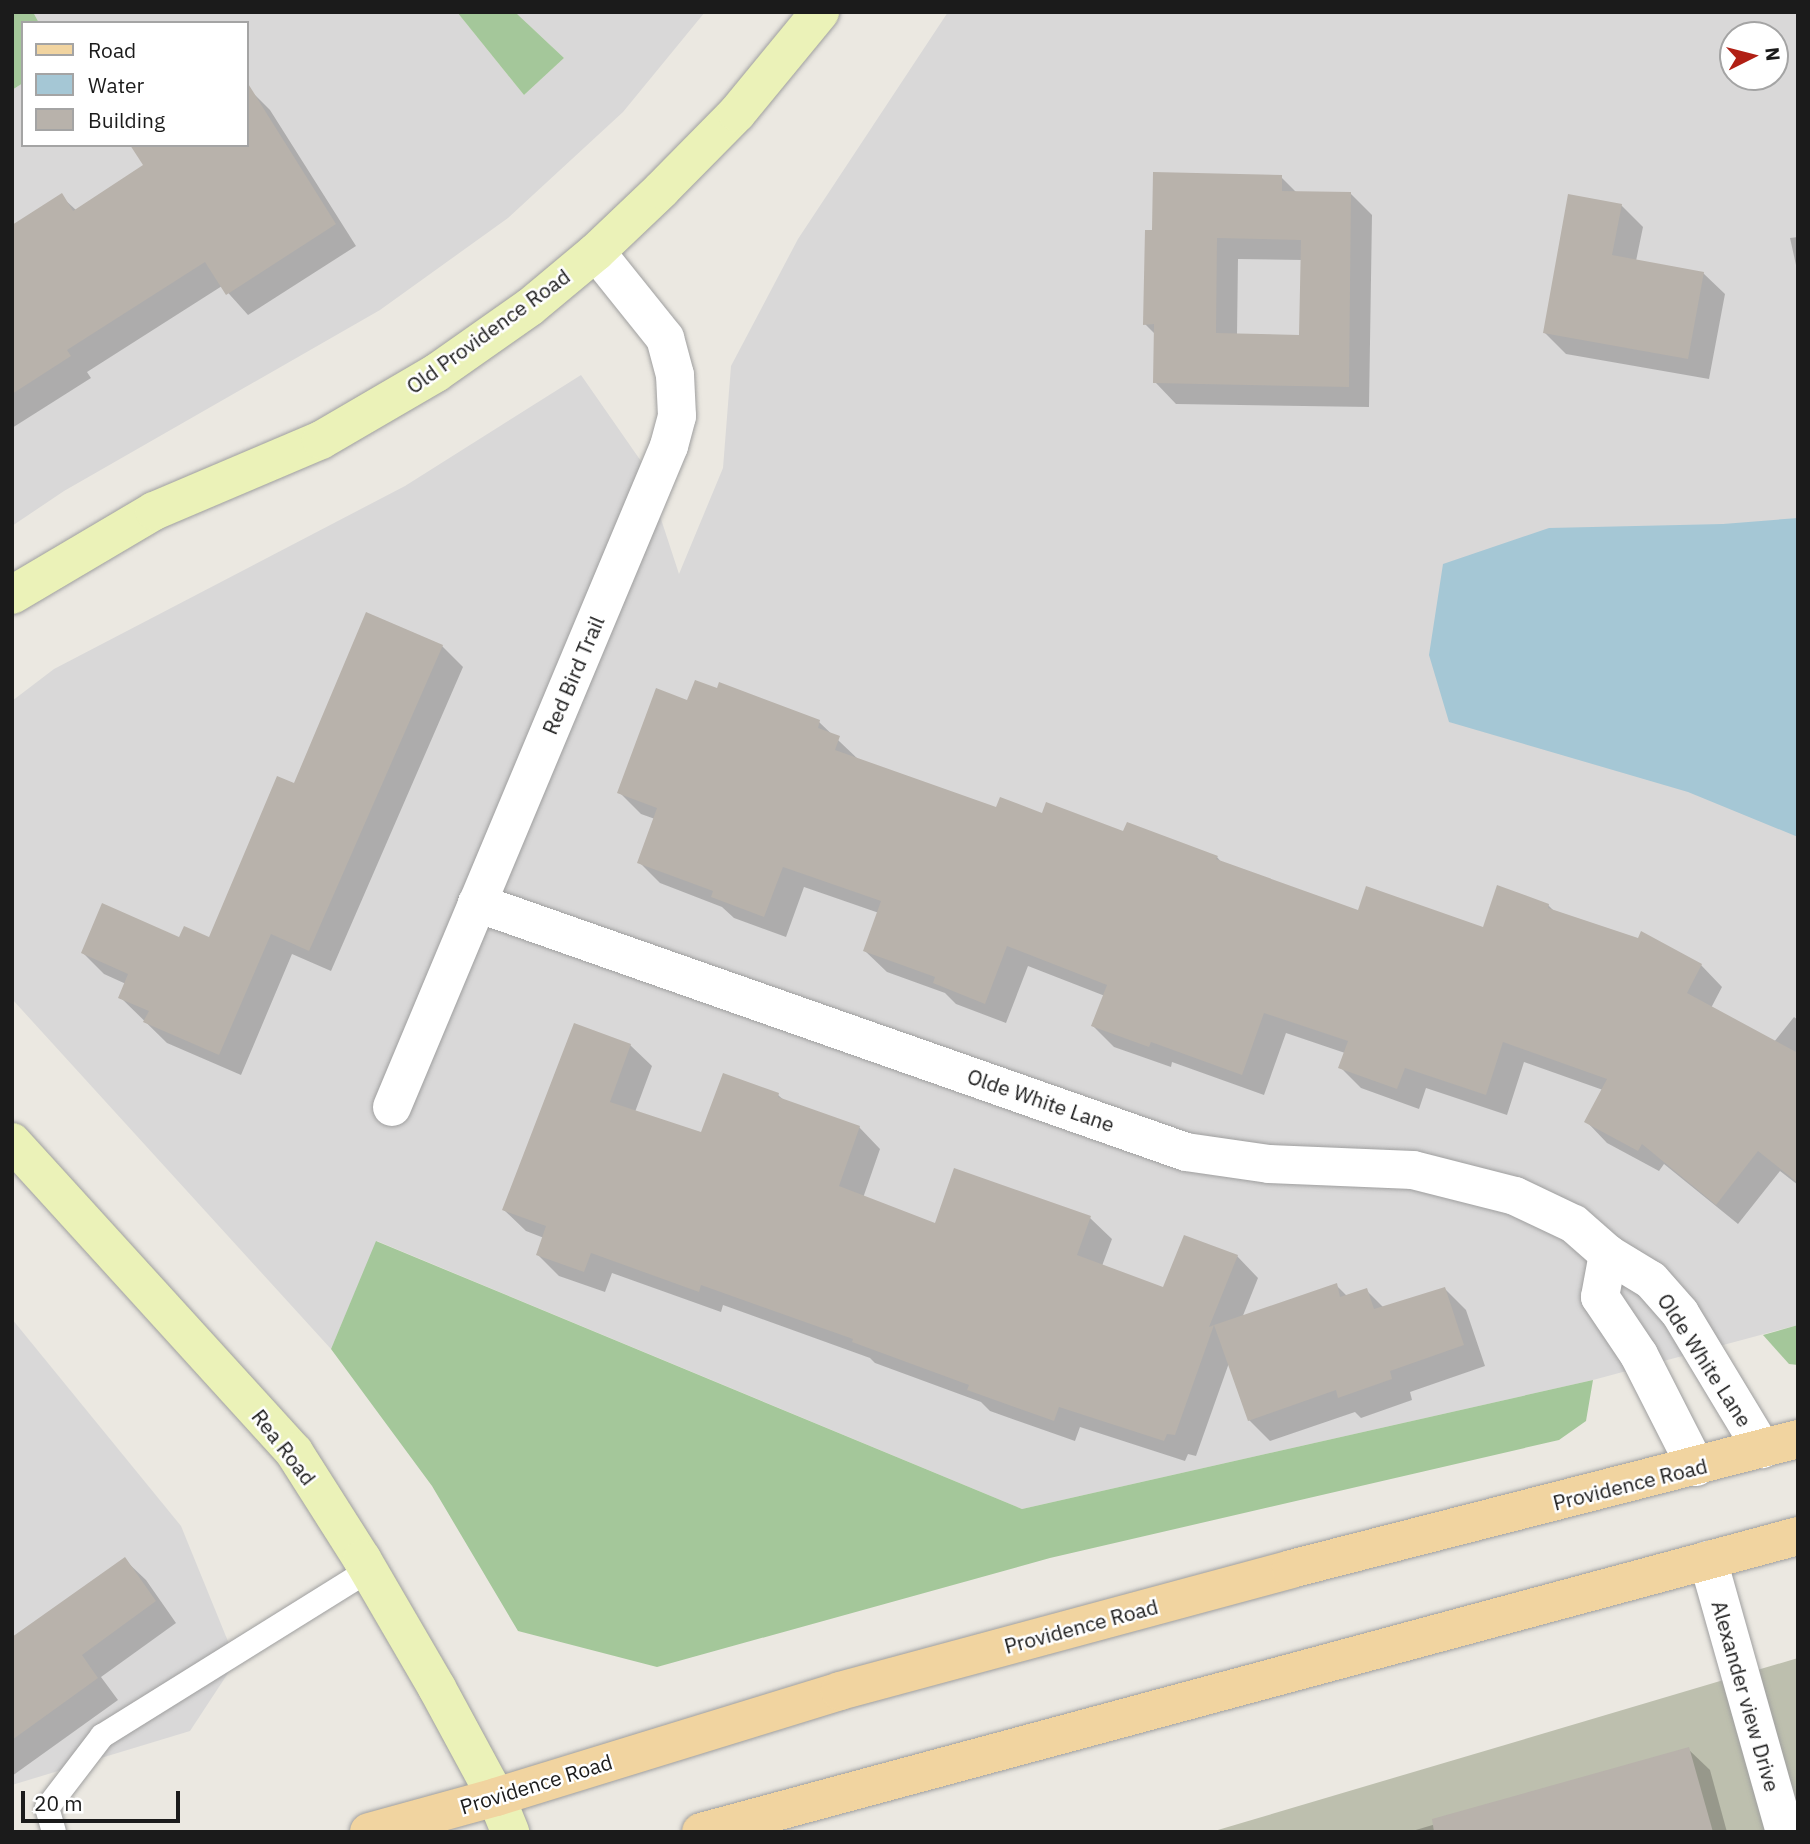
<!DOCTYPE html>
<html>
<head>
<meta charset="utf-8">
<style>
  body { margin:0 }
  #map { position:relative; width:1810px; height:1844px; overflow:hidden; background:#ebe8e1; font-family:"IBM Plex Sans",sans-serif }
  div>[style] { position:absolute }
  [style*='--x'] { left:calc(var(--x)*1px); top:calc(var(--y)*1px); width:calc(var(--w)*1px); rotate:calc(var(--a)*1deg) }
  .residential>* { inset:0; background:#d9d8d8 }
  .construction>* { inset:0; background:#bdbfae }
  .forest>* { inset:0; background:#a4c79a }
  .water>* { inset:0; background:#a5c7d5 }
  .shadow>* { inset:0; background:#0003 }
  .building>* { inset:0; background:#b8b2ab }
  .roads { filter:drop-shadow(0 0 2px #9f9f9f) drop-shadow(0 0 2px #9f9f9f) }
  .lane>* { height:24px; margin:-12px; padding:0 12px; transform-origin:12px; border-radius:12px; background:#fff }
  .street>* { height:38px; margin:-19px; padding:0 19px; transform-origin:19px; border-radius:19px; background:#fff }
  .secondary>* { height:38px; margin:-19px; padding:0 19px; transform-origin:19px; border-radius:19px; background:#ebf2b8 }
  .primary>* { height:38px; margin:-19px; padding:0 19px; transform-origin:19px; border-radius:19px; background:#f1d4a0 }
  span { translate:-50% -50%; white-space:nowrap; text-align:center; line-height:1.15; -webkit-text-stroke:5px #fff; paint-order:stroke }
  .street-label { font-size:21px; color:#1b1b1b }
  .frame { position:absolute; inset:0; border:14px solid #1b1b1b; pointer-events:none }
  .legend { position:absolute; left:21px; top:21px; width:228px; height:126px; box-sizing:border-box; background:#fff; border:2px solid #a4a4a4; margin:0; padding:9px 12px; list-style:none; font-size:21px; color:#1b1b1b }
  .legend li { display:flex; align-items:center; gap:14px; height:35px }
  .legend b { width:35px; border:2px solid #a4a4a4 }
  .north { position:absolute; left:1719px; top:21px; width:70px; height:70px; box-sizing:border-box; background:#fff; border:2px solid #a4a4a4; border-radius:50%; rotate:84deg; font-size:19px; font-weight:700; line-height:28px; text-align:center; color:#1b1b1b }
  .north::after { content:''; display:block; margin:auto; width:24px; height:32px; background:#b11f14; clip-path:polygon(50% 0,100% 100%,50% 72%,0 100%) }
  .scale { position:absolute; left:21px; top:1791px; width:159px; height:32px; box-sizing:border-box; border:4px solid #1b1b1b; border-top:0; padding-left:9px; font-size:21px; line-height:24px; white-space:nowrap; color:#1b1b1b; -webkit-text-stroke:5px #fff; paint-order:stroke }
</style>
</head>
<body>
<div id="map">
  <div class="residential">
    <i style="clip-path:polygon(33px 12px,457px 12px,524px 95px,564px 58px,515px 12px,705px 12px,623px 112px,508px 218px,380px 310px,64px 491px,12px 526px,12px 90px,23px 83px,23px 145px,247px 145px,247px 23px,39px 23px)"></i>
    <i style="clip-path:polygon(evenodd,948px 12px,1798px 12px,1798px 1325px,1593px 1380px,1022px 1509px,377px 1241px,331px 1349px,12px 999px,12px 701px,54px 669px,405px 486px,581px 375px,643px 464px,679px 574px,723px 468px,731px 366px,798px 239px,948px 12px,1733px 35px,1775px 35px,1775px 77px,1733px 77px,1733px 35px)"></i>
    <i style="clip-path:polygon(12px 1319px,181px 1526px,236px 1661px,190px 1731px,12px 1785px)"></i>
  </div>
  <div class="construction">
    <i style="clip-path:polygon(1798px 1658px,1798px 1832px,1211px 1832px)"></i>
  </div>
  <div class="forest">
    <i style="clip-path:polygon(12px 12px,33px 12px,39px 23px,23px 23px,23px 83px,12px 90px)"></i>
    <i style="clip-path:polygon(457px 12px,515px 12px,564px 58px,524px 95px)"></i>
    <i style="clip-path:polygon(376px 1241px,1022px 1509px,1593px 1380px,1586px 1421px,1559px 1440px,1050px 1558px,657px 1667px,518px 1631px,432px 1486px,331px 1349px)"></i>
    <i style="clip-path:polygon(1798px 1325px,1798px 1365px,1789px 1364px,1763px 1335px)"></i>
  </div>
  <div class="water">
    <i style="clip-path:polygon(1798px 518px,1798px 837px,1688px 792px,1449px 722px,1429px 655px,1443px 564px,1549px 528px,1723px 524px)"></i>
  </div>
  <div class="shadow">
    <i style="clip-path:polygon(249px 89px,270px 110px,356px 246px,248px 315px,222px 286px,87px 372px,91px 378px,12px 428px,12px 259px,61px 196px,77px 211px,247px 145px)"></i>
    <i style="clip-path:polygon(evenodd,1281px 177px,1297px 193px,1351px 194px,1372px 215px,1369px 407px,1176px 404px,1155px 382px,1155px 334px,1145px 324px,1154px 232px,1281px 177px,1238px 259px,1302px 260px,1301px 336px,1237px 335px,1238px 259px)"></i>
    <i style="clip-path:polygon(1621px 205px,1643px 227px,1636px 261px,1703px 273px,1725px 294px,1709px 379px,1566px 354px,1545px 333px)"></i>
    <i style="clip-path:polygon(1798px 237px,1798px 274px,1790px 238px)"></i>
    <i style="clip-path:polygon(442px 646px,463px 667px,331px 971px,292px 954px,241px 1075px,167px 1043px,120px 997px,126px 984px,104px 974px,83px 953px,180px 939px,210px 939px,295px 786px)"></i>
    <i style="clip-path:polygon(688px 703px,819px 722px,859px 760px,997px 809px,1043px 815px,1217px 857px,1223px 864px,1359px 912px,1484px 930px,1548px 905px,1556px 913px,1701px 965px,1722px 987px,1711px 1008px,1774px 1042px,1794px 1017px,1798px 1020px,1798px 1185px,1780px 1171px,1738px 1224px,1664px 1164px,1659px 1171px,1607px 1143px,1586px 1121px,1603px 1090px,1524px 1062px,1507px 1115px,1426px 1088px,1419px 1109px,1361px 1088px,1340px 1067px,1345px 1053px,1286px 1033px,1264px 1095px,1172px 1062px,1171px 1067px,1114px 1047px,1093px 1026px,1105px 996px,1028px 966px,1006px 1023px,956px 1004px,945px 993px,887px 972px,865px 951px,879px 913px,804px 887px,786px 937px,734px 918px,722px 907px,660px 883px,639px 862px,655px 819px,641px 814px,619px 792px)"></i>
    <i style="clip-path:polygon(630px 1045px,652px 1066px,635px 1112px,703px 1134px,778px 1095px,785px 1101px,859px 1127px,880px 1149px,863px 1198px,936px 1225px,1090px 1218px,1112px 1239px,1102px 1266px,1164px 1289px,1237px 1256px,1258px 1278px,1242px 1318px,1336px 1285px,1347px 1296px,1366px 1290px,1384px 1308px,1445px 1289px,1466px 1310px,1485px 1366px,1410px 1392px,1412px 1400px,1361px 1418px,1355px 1412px,1270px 1441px,1249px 1420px,1229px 1363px,1196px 1456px,1188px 1454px,1185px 1461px,1080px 1427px,1075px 1441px,990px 1411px,981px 1402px,875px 1363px,870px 1358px,723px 1305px,721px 1312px,612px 1273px,605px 1292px,559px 1276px,538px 1255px,544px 1238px,526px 1231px,504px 1210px)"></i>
    <i style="clip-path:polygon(124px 1559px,146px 1580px,176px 1623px,101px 1677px,118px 1700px,12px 1776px,12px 1640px)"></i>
    <i style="clip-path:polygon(1688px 1749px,1710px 1770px,1727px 1832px,1409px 1832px)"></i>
  </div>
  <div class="building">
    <i style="clip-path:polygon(247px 82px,336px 224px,226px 295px,205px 262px,67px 350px,71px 356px,12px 394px,12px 225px,62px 193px,73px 211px,143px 165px,130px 145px,247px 145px)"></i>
    <i style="clip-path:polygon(evenodd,1153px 172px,1282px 175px,1282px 191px,1351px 192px,1349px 387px,1153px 383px,1154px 324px,1143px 325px,1145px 230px,1152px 230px,1153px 172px,1217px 238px,1301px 240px,1299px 335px,1216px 333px,1217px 238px)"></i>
    <i style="clip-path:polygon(1568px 194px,1622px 204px,1612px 255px,1704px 272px,1688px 359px,1543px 333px)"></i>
    <i style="clip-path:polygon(366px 612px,443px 645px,309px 951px,271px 934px,219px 1055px,143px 1022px,149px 1011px,118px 998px,128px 974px,81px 953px,102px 903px,179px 937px,184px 926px,209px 937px,277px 776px,294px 783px)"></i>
    <i style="clip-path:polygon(695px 680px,717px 688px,719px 682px,820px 720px,818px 728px,840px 736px,835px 750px,996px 807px,1000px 797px,1042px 813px,1046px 802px,1123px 831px,1127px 822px,1218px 856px,1216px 859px,1358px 910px,1366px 886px,1483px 927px,1497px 885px,1549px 904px,1548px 908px,1638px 938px,1641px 931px,1702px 964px,1687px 993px,1798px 1053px,1798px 1183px,1758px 1151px,1716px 1205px,1642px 1144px,1638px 1151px,1584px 1122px,1607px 1079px,1503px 1042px,1486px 1095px,1405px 1068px,1397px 1089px,1338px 1068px,1348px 1041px,1264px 1013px,1242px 1075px,1151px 1042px,1149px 1047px,1091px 1026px,1107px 985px,1007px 946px,985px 1004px,933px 983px,935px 977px,863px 951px,881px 901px,783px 867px,764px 917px,711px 897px,713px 891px,637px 863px,657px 808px,617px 793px,656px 688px,687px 700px)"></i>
    <i style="clip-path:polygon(574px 1023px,631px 1044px,610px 1102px,701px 1132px,723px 1073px,779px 1093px,778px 1097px,860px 1126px,839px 1186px,935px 1223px,954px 1168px,1091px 1216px,1077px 1255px,1163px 1287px,1184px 1235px,1238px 1255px,1209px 1327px,1214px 1325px,1175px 1435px,1167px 1434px,1164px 1441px,1059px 1407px,1054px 1421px,967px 1390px,969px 1385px,852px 1342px,853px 1339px,701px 1285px,699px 1292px,591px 1253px,584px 1272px,536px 1255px,546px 1226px,502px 1210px)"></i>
    <i style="clip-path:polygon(1337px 1283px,1340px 1297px,1367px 1288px,1374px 1309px,1445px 1287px,1464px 1345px,1390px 1371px,1392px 1379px,1338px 1398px,1336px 1390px,1248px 1421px,1214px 1325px)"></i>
    <i style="clip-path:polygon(125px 1557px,156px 1601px,82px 1655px,98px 1678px,12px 1740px,12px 1637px)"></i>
    <i style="clip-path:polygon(1689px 1747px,1713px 1832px,1434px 1832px,1432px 1819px)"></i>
  </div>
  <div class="roads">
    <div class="lane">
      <i style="--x:54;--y:1832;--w:25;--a:-106"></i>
      <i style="--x:47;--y:1808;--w:91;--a:-52.6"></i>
      <i style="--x:102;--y:1736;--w:314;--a:-31.9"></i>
    </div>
    <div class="street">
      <i style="--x:477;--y:903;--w:751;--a:19.35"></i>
      <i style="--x:1186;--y:1152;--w:84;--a:8.2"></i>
      <i style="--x:1269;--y:1164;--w:144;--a:2.4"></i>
      <i style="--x:1413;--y:1170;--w:105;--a:14.3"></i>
      <i style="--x:1515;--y:1196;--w:65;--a:25.4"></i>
      <i style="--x:1574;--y:1224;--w:45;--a:41.4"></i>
      <i style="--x:392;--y:1107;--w:717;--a:-67.26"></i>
      <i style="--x:669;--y:446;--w:31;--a:-75"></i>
      <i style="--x:677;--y:416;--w:41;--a:-92.8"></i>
      <i style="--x:675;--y:375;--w:38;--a:-105"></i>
      <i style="--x:665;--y:338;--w:110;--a:-128.7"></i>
      <i style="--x:1696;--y:1467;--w:126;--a:-117"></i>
      <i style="--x:1639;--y:1355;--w:70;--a:-123.9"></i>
      <i style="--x:1600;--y:1297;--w:44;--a:-79.5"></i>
      <i style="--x:1608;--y:1254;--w:50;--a:31.2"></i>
      <i style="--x:1651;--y:1280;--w:44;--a:48.7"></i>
      <i style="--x:1680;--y:1313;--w:159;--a:58.9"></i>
      <i style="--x:1708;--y:1560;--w:283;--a:74.2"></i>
    </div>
    <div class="secondary">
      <i style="--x:12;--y:595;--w:165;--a:-30.6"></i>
      <i style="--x:154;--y:511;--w:181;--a:-23"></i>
      <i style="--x:321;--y:440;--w:133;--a:-30.2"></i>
      <i style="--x:436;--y:373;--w:115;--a:-35.1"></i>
      <i style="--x:530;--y:307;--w:86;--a:-39.8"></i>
      <i style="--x:596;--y:252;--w:90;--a:-43.6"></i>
      <i style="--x:661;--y:190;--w:108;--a:-45.4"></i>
      <i style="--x:737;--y:113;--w:131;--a:-50.6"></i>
      <i style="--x:12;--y:1142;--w:419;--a:47.7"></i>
      <i style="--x:294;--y:1452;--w:127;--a:57.6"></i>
      <i style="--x:362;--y:1559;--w:149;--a:59.8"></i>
      <i style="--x:437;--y:1688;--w:124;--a:61.6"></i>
      <i style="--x:496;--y:1797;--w:38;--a:68"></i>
    </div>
    <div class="primary">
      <i style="--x:369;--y:1832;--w:132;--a:-15.4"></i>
      <i style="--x:496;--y:1797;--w:360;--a:-17.1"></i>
      <i style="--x:840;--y:1691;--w:467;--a:-15.1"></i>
      <i style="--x:1291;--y:1569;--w:523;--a:-14.38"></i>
      <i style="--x:701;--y:1832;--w:1136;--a:-15.1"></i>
    </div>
  </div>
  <div class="street-label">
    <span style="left:488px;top:331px;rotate:-36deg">Old Providence Road</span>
    <span style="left:573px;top:675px;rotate:-67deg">Red Bird Trail</span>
    <span style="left:1041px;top:1100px;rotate:19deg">Olde White Lane</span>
    <span style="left:1705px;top:1360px;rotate:57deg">Olde White Lane</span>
    <span style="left:284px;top:1447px;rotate:52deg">Rea Road</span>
    <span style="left:1630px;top:1484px;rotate:-14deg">Providence Road</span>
    <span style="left:1081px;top:1626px;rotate:-15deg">Providence Road</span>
    <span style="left:1746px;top:1696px;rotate:74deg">Alexander view Drive</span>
    <span style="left:536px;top:1784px;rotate:-17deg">Providence Road</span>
  </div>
  <div class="frame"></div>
  <ul class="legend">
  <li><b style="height:9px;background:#f1d4a0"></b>Road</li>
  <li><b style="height:19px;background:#a5c7d5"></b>Water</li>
  <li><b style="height:19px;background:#b8b2ab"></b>Building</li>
  </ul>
  <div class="north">N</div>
  <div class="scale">20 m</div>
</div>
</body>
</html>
